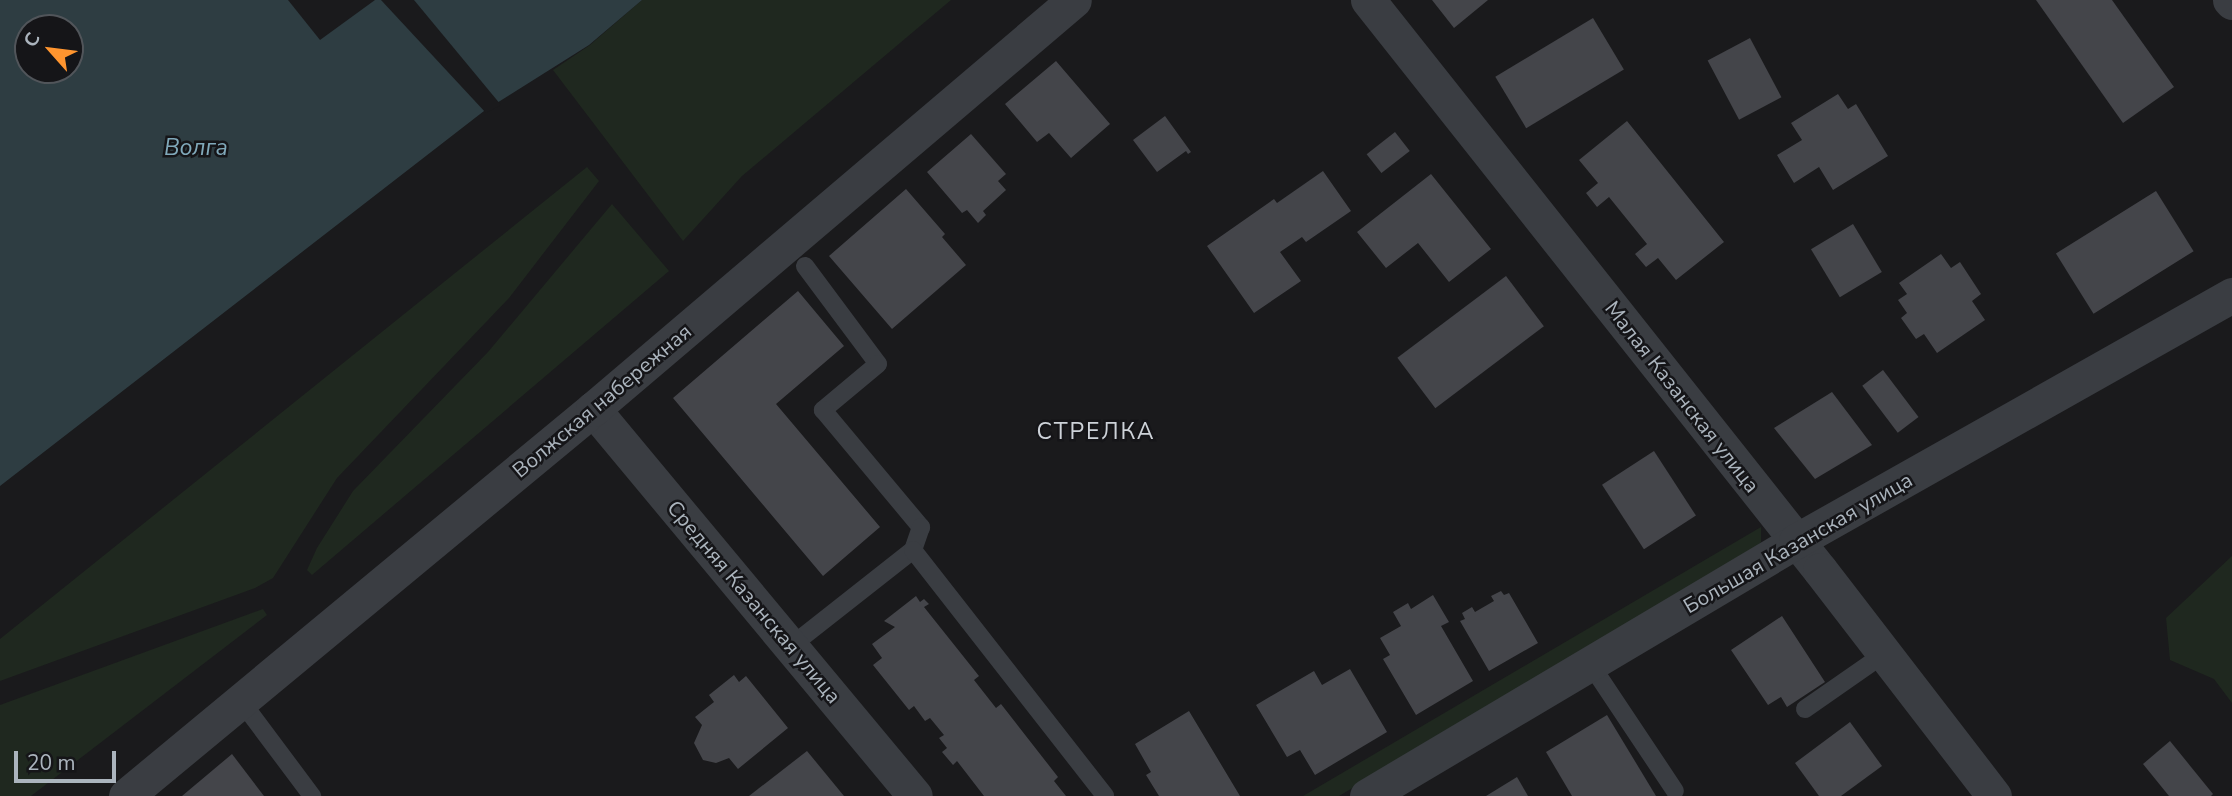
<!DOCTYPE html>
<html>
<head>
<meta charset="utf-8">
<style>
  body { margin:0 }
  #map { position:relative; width:2232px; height:796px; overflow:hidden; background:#1a1a1c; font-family:"Nunito Sans",sans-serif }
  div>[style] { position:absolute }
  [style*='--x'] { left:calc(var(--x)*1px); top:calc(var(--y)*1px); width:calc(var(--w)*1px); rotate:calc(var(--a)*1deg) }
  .green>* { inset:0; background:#1f281f }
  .water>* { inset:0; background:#2e3d42 }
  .pier>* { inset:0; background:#1a1a1c }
  .building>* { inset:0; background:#44454a; transform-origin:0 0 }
  .lane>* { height:18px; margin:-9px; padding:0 9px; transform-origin:9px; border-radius:9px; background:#3a3d42 }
  .street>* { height:35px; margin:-17.5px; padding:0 17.5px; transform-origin:17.5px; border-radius:17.5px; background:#3a3d42 }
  span { translate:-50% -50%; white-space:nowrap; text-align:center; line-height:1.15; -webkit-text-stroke:5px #151518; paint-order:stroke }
  .street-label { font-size:21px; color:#abb4bd }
  .water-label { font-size:23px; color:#80a9ba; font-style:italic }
  .neighbourhood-label { font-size:23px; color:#cdd2d8; letter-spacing:2px }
  .north { position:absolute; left:14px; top:14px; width:70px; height:70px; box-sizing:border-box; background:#151518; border:2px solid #51555a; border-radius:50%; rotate:298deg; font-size:19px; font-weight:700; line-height:28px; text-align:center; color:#abb4bd }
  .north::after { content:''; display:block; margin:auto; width:24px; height:32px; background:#ff952f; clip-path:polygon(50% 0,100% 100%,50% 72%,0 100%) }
  .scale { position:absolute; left:14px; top:751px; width:102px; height:32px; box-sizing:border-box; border:4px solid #abb4bd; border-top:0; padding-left:9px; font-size:21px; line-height:24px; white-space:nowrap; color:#abb4bd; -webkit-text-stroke:5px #151518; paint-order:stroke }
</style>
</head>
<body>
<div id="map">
  <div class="green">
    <i style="clip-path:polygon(642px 0,951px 0,742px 176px,683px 241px,553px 70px,590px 45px)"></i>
    <i style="clip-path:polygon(587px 167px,599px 181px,509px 298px,337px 478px,273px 578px,255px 588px,0 681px,0 639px)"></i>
    <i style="clip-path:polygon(612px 204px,669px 271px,312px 575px,307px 570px,317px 548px,353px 491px,488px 352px)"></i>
    <i style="clip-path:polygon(1761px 527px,1761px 542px,1752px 552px,1339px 796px,1303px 796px)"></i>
    <i style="clip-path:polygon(2232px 556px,2232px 703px,2214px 679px,2170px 660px,2166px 618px)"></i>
    <i style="clip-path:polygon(263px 609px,267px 615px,31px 796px,0 796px,0 705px)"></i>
  </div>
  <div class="water">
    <i style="clip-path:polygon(evenodd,0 0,642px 0,589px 45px,484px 111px,0 486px,0 0,28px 28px,70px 28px,70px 70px,28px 70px,28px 28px)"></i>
  </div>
  <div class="pier">
    <i style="clip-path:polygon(288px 0,375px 0,320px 40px)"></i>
    <i style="clip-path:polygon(381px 0,414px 0,501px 105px,486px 113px)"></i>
  </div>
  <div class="building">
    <i style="clip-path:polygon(1432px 0,1488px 0,1454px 28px)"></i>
    <i style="clip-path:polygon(2036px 0,2112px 0,2174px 87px,2123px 123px)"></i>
    <i style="left:1593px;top:18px;width:60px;height:114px;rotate:59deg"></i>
    <i style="left:1750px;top:38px;width:67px;height:48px;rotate:62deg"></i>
    <i style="clip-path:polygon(1056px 61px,1110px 124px,1071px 158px,1049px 133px,1037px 142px,1005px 104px)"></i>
    <i style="clip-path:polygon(1838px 94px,1848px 109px,1856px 104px,1888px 156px,1833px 190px,1819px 167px,1794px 183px,1777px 155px,1802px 140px,1791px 123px)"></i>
    <i style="clip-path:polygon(1165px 116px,1191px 152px,1188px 154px,1186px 151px,1157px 172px,1133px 140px)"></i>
    <i style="clip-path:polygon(1627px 121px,1724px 242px,1676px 280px,1658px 258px,1646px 267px,1635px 254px,1647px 244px,1609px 197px,1597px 207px,1586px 193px,1598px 183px,1579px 160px)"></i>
    <i style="left:1395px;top:132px;width:24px;height:36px;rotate:52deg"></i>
    <i style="clip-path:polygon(971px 134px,1006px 174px,998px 181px,1006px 190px,983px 211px,986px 215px,978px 223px,967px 210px,962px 213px,927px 172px)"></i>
    <i style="clip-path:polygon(1323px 171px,1351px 211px,1306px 242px,1302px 237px,1280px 252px,1301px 281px,1254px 313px,1207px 246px,1274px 199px,1277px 203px)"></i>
    <i style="clip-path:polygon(1431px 174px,1491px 249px,1449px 282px,1418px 243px,1386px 268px,1357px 232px)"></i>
    <i style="clip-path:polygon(906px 189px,945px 234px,942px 237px,966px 265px,892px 329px,829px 256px)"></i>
    <i style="left:2156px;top:191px;width:71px;height:118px;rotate:58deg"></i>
    <i style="left:1853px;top:224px;width:56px;height:49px;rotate:59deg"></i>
    <i style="clip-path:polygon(1941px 254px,1951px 268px,1960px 262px,1981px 294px,1972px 301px,1985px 320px,1937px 353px,1924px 334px,1916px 339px,1901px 318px,1907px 313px,1898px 300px,1907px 294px,1899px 283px)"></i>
    <i style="left:1506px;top:276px;width:63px;height:136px;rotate:53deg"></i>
    <i style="clip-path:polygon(798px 291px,844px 346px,776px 404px,880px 527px,823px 576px,673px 398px)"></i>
    <i style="left:1883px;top:370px;width:59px;height:26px;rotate:53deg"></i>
    <i style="clip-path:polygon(1832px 392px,1872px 445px,1815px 479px,1774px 428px)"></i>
    <i style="left:1654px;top:451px;width:77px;height:62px;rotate:57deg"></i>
    <i style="clip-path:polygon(1501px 591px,1504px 595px,1509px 593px,1538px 643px,1489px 671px,1460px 621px,1465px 619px,1462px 613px,1472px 607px,1475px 612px,1494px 601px,1491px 596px)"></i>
    <i style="clip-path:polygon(1433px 595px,1449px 622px,1441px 626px,1473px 681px,1416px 715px,1383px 659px,1390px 655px,1380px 638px,1401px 626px,1393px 612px,1408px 603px,1411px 609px)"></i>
    <i style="clip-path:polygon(916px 596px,920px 602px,924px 599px,929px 604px,924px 607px,979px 676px,974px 680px,996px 708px,1001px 704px,1058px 777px,1054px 781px,1066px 796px,984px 796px,957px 761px,953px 765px,942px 752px,947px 748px,939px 738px,944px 735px,930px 718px,925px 721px,914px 706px,909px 710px,873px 665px,882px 658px,872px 644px,895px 627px,884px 621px)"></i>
    <i style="clip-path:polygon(1782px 616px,1825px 682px,1787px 707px,1781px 697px,1768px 705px,1731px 650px)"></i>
    <i style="clip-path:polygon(1350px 669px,1387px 732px,1315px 775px,1300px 750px,1287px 757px,1256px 705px,1314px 671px,1322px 685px)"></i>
    <i style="clip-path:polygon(734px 675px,739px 682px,746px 676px,788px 728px,738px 769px,729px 758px,716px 763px,703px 760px,694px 743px,702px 725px,695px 717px,714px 702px,709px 695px)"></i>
    <i style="clip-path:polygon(1189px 711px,1240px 796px,1159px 796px,1146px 775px,1151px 772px,1135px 744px)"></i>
    <i style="clip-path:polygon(1607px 715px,1656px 796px,1572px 796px,1546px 752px)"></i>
    <i style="clip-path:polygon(1850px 722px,1882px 766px,1841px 796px,1819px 796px,1795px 763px)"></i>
    <i style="clip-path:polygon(2170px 741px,2213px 794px,2211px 796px,2169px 796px,2143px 764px)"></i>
    <i style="clip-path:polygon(807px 751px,844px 796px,749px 796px)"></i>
    <i style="clip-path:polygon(232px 754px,264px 796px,182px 796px)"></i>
    <i style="clip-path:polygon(1517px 777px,1528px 796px,1486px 796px)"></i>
  </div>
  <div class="lane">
    <i style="--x:805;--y:266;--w:122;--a:53.3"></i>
    <i style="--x:878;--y:364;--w:72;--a:140.1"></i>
    <i style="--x:823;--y:410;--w:153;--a:50.1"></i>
    <i style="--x:921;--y:527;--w:24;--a:109"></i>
    <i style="--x:791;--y:646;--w:155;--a:-38.2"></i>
    <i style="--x:913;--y:550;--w:312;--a:52"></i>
    <i style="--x:1591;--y:665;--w:151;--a:56.3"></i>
    <i style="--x:241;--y:701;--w:119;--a:53.2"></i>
    <i style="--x:1805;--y:709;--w:96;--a:-34.8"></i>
  </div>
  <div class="street">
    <i style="--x:1368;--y:0;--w:727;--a:51.59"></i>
    <i style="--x:1820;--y:570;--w:285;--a:52.4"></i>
    <i style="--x:2230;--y:0;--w:3;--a:45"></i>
    <i style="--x:593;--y:409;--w:503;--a:50.24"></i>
    <i style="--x:126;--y:796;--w:607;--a:-39.65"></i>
    <i style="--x:593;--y:409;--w:631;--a:-40.37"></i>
    <i style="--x:1367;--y:796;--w:499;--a:-30.7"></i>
    <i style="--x:1796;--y:541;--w:501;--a:-29.43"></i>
  </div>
  <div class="street-label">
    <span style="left:1682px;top:397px;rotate:52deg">Малая Казанская улица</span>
    <span style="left:602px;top:401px;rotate:-40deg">Волжская набережная</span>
    <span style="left:1798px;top:543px;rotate:-30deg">Большая Казанская улица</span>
    <span style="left:754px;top:602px;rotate:50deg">Средняя Казанская улица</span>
  </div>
  <div class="water-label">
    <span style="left:196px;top:148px">Волга</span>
  </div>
  <div class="neighbourhood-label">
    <span style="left:1096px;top:432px">СТРЕЛКА</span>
  </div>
  <div class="north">С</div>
  <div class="scale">20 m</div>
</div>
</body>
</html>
